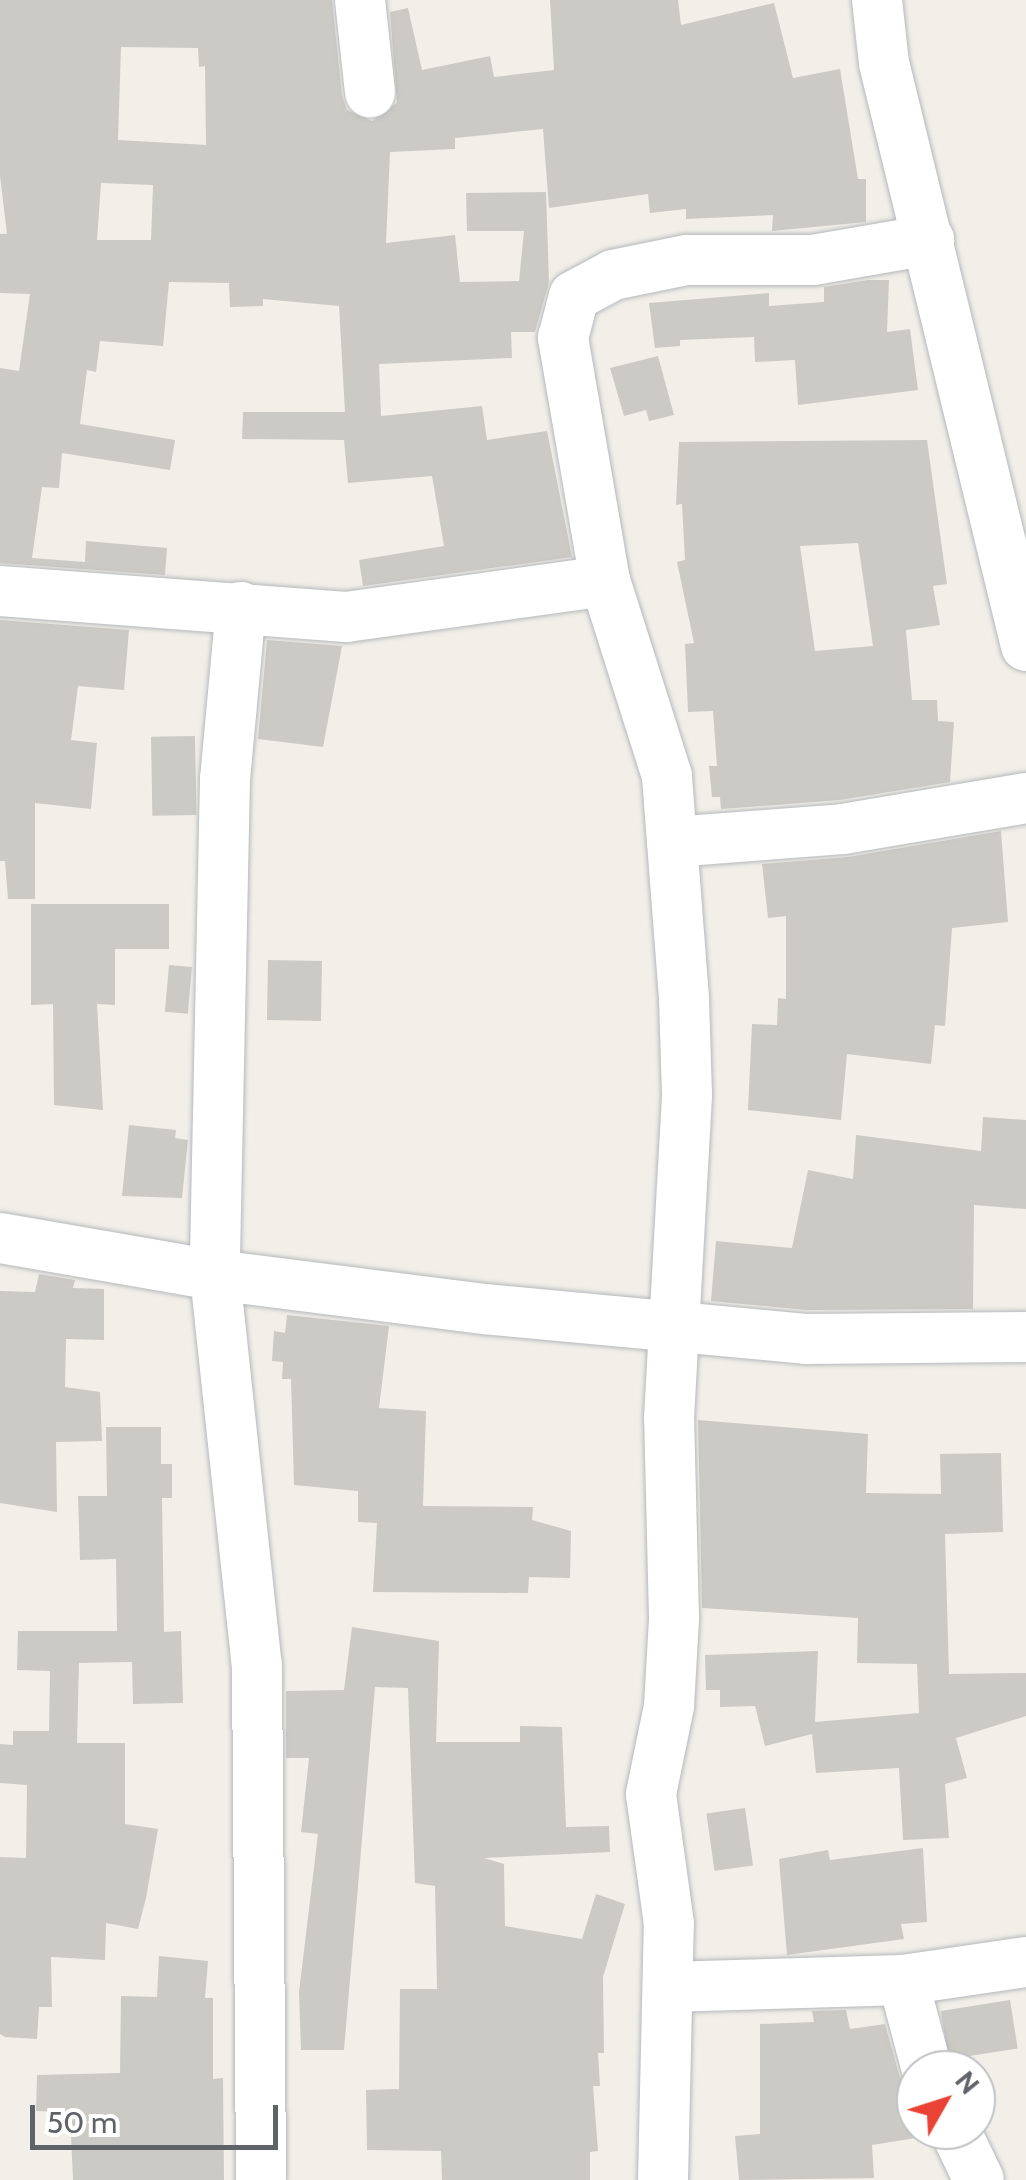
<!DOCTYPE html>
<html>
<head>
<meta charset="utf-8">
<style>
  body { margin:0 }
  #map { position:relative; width:1026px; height:2180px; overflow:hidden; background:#f1efe8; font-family:Cabin,sans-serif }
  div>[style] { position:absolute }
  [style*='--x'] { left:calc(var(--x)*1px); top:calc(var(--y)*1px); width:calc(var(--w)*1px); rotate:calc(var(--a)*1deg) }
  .building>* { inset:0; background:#cccac5; transform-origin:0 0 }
  .roads { filter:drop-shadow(0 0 2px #b5b8bc) drop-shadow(0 0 2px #b5b8bc) }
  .minor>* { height:50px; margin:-25px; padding:0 25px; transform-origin:25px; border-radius:25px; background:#fff }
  span { translate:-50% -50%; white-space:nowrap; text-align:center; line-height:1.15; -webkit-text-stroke:8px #fff; paint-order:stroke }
  .north { position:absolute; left:896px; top:2050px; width:100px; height:100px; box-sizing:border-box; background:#fff; border:2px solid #bfc1c3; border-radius:50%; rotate:51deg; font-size:28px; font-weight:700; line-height:40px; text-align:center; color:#5f6368 }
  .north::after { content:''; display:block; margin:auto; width:35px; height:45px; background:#ea4335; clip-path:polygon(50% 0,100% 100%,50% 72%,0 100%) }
  .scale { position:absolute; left:30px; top:2105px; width:248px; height:45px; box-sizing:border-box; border:5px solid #5f6368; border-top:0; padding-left:12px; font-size:30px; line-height:35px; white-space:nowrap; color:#5f6368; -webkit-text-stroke:8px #fff; paint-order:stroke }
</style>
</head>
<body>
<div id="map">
  <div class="building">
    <i style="clip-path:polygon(evenodd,0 0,332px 0,342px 96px,347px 110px,372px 121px,397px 103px,390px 12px,408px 8px,422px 70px,490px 56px,494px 77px,554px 70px,550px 0,678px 0,681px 25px,774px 3px,793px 78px,840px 69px,858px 179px,866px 179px,866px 222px,772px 231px,773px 215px,686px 219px,686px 209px,650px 213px,648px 194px,549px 208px,543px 129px,455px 138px,455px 149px,390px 152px,386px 243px,455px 235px,460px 282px,519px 281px,524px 231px,467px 231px,466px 193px,546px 192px,549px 282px,535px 332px,511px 332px,512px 358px,379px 364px,381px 416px,482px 406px,487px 440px,547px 431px,572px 557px,363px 586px,359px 560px,444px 546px,432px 476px,348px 483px,344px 440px,242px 439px,243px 412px,345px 412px,339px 306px,263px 299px,263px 306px,230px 307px,229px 283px,169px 282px,163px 346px,100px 341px,96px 372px,87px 370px,80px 424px,175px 440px,170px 470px,62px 453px,59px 488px,42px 487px,32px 558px,85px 562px,86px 541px,167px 548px,165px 575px,0 563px,0 368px,19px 371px,30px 294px,0 293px,0 234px,7px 234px,0 176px,0 0,121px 47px,198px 48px,199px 67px,205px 66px,206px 145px,118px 140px,121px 47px,0 0,101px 183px,153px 185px,151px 240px,97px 240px,101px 183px)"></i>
    <i style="clip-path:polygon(868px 280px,889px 280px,887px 332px,910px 329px,918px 390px,798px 405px,795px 360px,755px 362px,754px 337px,680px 340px,680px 346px,655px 348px,649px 303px,769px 293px,769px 306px,824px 302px,824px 287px)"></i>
    <i style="clip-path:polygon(658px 356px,674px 415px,649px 421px,646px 410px,624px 416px,610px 368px)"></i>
    <i style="clip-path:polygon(evenodd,927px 440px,947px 584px,933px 586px,940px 625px,906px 630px,912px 700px,937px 700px,938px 721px,954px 722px,950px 782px,840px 800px,721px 809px,720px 797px,712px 797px,709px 766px,717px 766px,713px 711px,688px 712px,685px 644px,694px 643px,677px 562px,685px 560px,682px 504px,676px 505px,679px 442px,927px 440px,858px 543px,873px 646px,815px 651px,800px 546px,858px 543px)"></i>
    <i style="clip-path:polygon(0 620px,129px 630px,124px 690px,78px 686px,71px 740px,97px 743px,91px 809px,35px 803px,35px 899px,8px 899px,5px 861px,0 861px)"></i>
    <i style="clip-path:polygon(267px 640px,342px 646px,323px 747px,258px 739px)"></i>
    <i style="left:195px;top:736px;width:79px;height:44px;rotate:89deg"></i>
    <i style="clip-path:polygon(1001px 831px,1008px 922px,952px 928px,945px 1026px,935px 1025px,931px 1064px,847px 1054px,841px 1120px,748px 1110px,752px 1024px,777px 1025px,778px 998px,786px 999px,786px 916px,768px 918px,762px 864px,848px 857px)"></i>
    <i style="clip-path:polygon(31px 904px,169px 904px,169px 949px,115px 949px,115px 1005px,97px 1004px,103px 1110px,54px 1105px,53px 1004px,31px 1005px)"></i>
    <i style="left:268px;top:960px;width:54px;height:60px;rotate:1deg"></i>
    <i style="left:169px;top:965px;width:23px;height:47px;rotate:5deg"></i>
    <i style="clip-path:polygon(983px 1117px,1026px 1120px,1026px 1209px,974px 1205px,973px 1309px,807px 1310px,711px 1301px,716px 1241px,792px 1248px,808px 1170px,853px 1179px,856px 1135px,981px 1151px)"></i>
    <i style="clip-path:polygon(129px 1125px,176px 1130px,175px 1138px,188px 1140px,182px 1198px,122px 1196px)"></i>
    <i style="clip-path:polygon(39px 1274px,75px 1280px,73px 1288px,104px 1289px,104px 1340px,66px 1339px,65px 1387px,100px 1392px,102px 1441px,56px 1442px,57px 1512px,0 1503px,0 1291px,35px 1292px)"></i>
    <i style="clip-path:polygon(287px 1315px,389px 1326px,379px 1408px,426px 1411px,423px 1506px,533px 1507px,532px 1520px,571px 1531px,570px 1578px,529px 1577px,528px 1593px,373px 1592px,377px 1523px,358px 1522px,358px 1491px,294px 1485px,291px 1379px,282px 1379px,283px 1362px,272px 1361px,274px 1331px,285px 1333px)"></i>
    <i style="clip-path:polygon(698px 1420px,868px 1434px,866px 1493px,941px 1494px,940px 1454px,1001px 1453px,1003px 1532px,945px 1534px,949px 1674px,1026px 1673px,1026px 1716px,956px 1738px,967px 1778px,945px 1784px,949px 1838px,903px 1840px,899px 1768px,816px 1773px,812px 1734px,765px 1746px,755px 1706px,720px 1707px,720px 1690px,706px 1690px,705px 1655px,818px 1651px,815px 1722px,919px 1713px,917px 1664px,857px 1663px,858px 1618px,702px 1608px)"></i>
    <i style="clip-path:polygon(106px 1427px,161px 1427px,161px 1464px,172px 1464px,172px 1498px,162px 1498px,164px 1632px,181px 1631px,183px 1703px,133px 1704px,132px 1662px,79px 1663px,77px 1743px,125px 1743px,125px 1824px,158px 1829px,146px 1898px,138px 1929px,106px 1923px,105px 1960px,51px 1957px,52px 2007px,39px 2007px,37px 2039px,5px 2037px,0 2034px,0 1857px,26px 1858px,27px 1785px,0 1783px,0 1744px,13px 1745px,13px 1731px,49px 1731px,50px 1671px,17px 1670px,18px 1631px,117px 1631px,116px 1559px,80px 1560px,78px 1496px,107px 1496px)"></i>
    <i style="clip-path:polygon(352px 1627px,439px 1641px,436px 1742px,520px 1742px,520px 1726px,562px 1727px,566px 1827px,609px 1826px,610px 1852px,484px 1858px,504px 1864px,505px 1926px,582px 1939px,596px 1894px,625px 1904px,603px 1977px,604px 2053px,598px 2053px,600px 2086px,593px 2086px,598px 2151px,590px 2152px,590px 2180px,442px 2180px,441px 2151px,367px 2150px,366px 2090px,399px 2089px,400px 1989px,437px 1989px,435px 1886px,415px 1883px,408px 1688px,375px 1687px,344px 2050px,301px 2050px,299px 1992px,318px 1834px,301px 1832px,309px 1758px,286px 1758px,286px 1691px,344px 1690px)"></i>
    <i style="left:745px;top:1808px;width:58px;height:39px;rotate:82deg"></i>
    <i style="clip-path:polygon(923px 1848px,927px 1922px,901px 1924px,904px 1939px,787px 1955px,779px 1859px,828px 1850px,830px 1860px)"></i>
    <i style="clip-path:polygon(159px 1956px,208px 1961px,205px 1998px,213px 1998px,213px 2079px,223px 2078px,224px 2180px,73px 2180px,70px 2112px,36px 2111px,37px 2075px,120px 2073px,121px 1996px,157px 1997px)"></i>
    <i style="left:1010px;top:2000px;width:49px;height:70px;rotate:81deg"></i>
    <i style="clip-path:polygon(846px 2010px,850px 2029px,885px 2024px,900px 2078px,916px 2096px,916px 2138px,872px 2145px,874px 2178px,739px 2180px,735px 2136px,760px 2134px,760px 2024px,814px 2022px,812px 2011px)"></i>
  </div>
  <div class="roads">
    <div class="minor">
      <i style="--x:360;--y:0;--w:93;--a:83.8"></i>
      <i style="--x:877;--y:0;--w:63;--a:83.7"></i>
      <i style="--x:884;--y:63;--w:600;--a:76.31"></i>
      <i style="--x:0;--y:591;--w:347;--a:4.3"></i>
      <i style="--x:346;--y:617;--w:261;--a:-7.9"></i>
      <i style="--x:241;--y:607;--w:173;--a:95.3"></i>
      <i style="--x:225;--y:779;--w:496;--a:91.2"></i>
      <i style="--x:215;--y:1275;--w:392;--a:83.9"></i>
      <i style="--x:257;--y:1665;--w:515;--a:89.55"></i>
      <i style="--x:672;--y:842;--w:171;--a:-4.3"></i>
      <i style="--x:843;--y:829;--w:186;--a:-9.6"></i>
      <i style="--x:0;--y:1238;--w:218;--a:9.8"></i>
      <i style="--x:215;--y:1275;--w:271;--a:7.2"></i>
      <i style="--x:484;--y:1309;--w:323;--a:5.3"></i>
      <i style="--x:806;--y:1339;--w:220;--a:-0.5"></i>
      <i style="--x:903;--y:1980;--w:93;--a:75.1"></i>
      <i style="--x:668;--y:1987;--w:235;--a:-1.7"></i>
      <i style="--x:903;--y:1980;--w:124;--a:-8.3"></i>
      <i style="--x:955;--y:2130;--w:55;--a:64.4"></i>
      <i style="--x:663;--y:2180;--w:256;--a:-88.7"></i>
      <i style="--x:669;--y:1924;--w:131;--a:-97.9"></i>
      <i style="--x:651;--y:1794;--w:90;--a:-78.4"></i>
      <i style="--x:669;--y:1706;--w:88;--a:-86.7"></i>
      <i style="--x:674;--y:1618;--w:200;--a:-91.4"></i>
      <i style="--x:669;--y:1418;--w:324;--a:-86.8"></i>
      <i style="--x:687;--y:1095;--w:97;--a:-91.8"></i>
      <i style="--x:684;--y:998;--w:223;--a:-94.4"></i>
      <i style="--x:667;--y:776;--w:205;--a:-107.6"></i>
      <i style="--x:605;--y:581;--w:247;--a:-99.8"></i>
      <i style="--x:563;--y:338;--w:43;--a:-75.3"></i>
      <i style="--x:574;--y:296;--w:44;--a:-28.3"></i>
      <i style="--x:613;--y:275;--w:76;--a:-11.5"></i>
      <i style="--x:687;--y:260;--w:126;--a:0"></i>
      <i style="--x:813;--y:260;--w:118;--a:-9.8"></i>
    </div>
  </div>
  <div class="north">N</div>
  <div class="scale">50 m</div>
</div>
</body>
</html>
